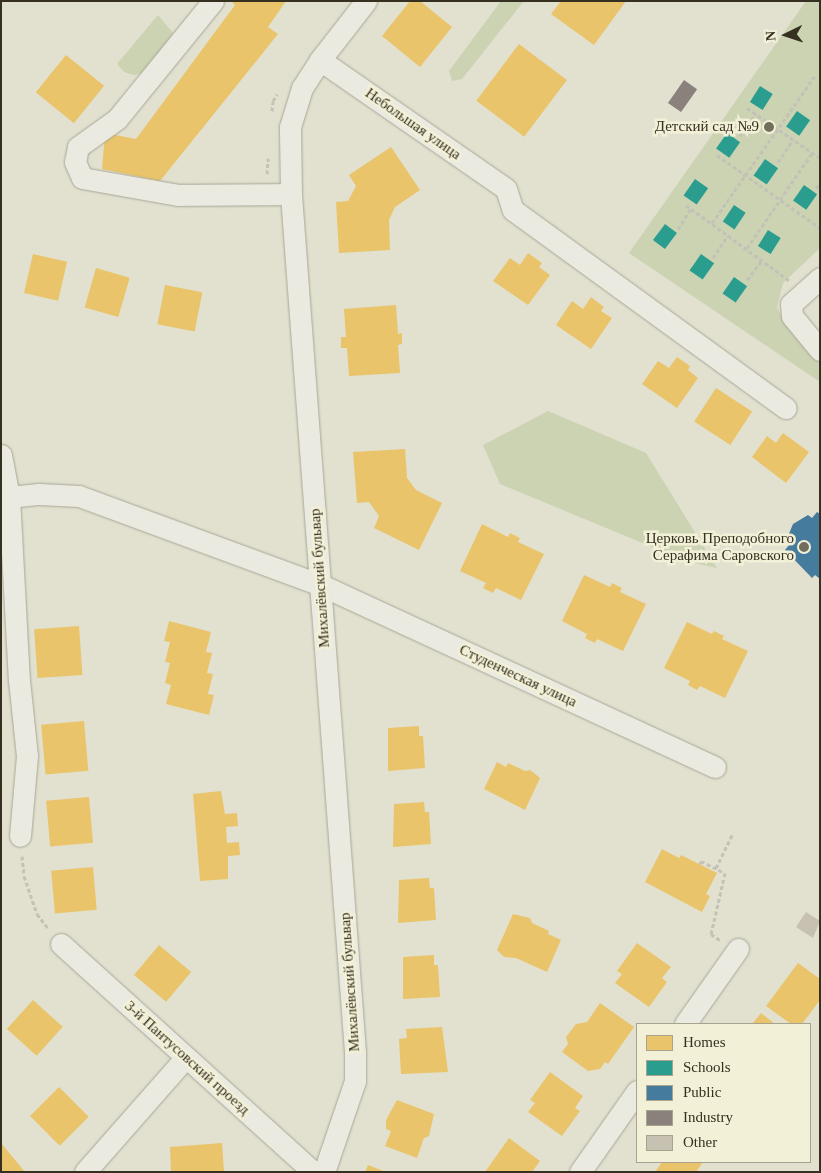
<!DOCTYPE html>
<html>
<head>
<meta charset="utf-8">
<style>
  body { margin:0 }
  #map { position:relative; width:821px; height:1173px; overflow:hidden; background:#e2e1cf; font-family:Georgia,serif }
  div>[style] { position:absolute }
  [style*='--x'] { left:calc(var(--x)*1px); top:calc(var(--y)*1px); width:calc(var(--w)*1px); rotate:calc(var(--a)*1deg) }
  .green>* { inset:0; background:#cbd3b3 }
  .homes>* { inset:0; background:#e9c46a; transform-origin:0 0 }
  .schools>* { inset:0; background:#2a9d8f; transform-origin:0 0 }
  .public>* { inset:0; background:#457b9d }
  .industry>* { inset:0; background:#8a817c; transform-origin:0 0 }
  .building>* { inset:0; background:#c6c1b0 }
  .path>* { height:3px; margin-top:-1.5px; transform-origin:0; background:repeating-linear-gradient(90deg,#c3c2b6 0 4px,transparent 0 6.5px) }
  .roads { filter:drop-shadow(0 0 1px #a8a697) drop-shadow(0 0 1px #a8a697) }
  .minor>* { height:21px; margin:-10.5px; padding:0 10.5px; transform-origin:10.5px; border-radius:10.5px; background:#ebeae0 }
  .dots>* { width:14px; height:14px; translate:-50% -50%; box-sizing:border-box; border:2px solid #f2f0d6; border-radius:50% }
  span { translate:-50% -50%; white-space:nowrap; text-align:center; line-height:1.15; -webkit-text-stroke:5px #f2f0d6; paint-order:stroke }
  .street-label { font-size:15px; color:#363021 }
  .poi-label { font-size:15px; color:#363021 }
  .right { translate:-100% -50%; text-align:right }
  .frame { position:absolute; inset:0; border:2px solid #363021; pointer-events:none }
  .legend { position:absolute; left:636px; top:1023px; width:175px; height:140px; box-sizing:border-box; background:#f2f0d6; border:1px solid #a7a38e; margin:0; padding:6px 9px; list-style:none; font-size:15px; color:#363021 }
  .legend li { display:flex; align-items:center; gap:10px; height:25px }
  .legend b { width:25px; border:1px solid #a7a38e }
  .north { position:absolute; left:761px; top:10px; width:50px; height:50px; -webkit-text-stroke:4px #f2f0d6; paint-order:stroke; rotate:266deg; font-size:14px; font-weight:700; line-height:20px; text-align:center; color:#363021 }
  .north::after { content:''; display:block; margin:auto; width:18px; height:22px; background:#363021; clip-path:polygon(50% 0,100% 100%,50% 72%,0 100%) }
</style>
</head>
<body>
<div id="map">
  <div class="green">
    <i style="clip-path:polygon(501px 1px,524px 1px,462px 79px,452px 81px,449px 71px)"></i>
    <i style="clip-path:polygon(806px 1px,820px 1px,820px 248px,783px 283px,777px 307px,782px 318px,820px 360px,820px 382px,629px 253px)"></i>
    <i style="clip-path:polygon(158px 15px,173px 33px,147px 72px,134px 75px,124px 72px,117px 64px)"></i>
    <i style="clip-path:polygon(548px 411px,646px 453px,717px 568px,686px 561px,500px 484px,483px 445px)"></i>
  </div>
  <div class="homes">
    <i style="clip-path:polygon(231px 1px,286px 1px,268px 27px,278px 34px,160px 181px,102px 169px,105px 133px,136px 139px,235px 5px)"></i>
    <i style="clip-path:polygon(410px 1px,420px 1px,452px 27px,420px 67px,382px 36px)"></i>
    <i style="clip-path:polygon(561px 1px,626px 1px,594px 45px,551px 14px)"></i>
    <i style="left:519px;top:44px;width:60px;height:71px;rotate:37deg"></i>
    <i style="left:66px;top:55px;width:49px;height:48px;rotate:39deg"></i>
    <i style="clip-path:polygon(391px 147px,420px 190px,395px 207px,389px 220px,390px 250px,339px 253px,336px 202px,348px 201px,356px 186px,349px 175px)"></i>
    <i style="clip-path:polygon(528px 253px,542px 263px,539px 267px,550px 275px,528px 305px,493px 281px,510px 258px,520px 265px)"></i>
    <i style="left:33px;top:254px;width:35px;height:40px;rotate:13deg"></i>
    <i style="left:96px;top:268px;width:35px;height:41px;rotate:16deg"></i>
    <i style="left:165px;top:285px;width:38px;height:40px;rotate:11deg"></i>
    <i style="clip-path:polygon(591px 297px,604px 307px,601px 311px,612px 318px,591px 349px,556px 325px,572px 301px,583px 309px)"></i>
    <i style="clip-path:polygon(396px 305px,398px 334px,402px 333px,402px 344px,398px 345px,400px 373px,349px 376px,347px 348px,341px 348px,341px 337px,346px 337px,344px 309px)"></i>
    <i style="clip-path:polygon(677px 357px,690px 366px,688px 370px,698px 378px,677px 408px,642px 384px,658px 361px,669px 368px)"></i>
    <i style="left:716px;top:388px;width:43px;height:40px;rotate:33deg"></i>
    <i style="clip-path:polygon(783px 433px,809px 452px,786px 483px,752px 457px,767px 436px,776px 443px)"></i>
    <i style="clip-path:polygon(405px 449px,407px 478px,416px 490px,442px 503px,419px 550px,374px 528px,379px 516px,369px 502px,357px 503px,353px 452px)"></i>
    <i style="clip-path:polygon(482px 524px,508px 537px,510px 533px,520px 538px,518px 542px,544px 554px,521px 600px,496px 588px,493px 593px,483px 588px,486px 583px,460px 571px)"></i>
    <i style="clip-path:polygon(584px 575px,610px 587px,612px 583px,622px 588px,620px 592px,646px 604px,623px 651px,597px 639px,595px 643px,585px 638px,587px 634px,562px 621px)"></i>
    <i style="clip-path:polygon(169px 621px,211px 632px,206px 652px,212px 653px,207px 673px,213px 674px,208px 694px,214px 695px,209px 715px,166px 704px,171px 685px,165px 683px,170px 663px,165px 662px,170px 642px,164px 641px)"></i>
    <i style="clip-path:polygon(687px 622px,712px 634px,714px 631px,724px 636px,722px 639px,748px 651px,725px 698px,700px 686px,697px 690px,688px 685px,690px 681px,664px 668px)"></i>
    <i style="left:79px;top:626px;width:49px;height:45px;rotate:86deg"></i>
    <i style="left:84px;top:721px;width:50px;height:43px;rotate:85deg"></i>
    <i style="clip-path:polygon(419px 726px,419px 736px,423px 736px,425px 768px,388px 771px,388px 728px)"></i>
    <i style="clip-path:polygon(497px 762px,506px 767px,508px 763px,525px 771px,530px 770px,540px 778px,525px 810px,484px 789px)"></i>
    <i style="clip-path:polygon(221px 791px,225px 814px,237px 813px,238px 826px,226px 827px,227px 843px,239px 842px,240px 855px,228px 856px,228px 879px,200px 881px,193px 794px)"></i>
    <i style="left:89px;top:797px;width:46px;height:43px;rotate:85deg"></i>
    <i style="clip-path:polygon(424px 802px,425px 812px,429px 812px,431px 844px,393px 847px,394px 804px)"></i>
    <i style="clip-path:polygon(662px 849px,679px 858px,681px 855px,717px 873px,706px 894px,710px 896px,702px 912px,645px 882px)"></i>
    <i style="left:93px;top:867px;width:43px;height:42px;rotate:85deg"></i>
    <i style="clip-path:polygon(429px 878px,430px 888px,434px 888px,436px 920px,398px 923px,399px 880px)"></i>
    <i style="clip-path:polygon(513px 914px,530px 918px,532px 923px,549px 931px,548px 934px,561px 940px,547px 972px,516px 958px,504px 957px,497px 950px)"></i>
    <i style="clip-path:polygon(637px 943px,671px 967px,662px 978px,667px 982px,649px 1007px,615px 983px,622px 974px,617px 971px)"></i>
    <i style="left:159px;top:945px;width:42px;height:39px;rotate:40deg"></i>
    <i style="clip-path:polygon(434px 955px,434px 965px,438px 965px,440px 997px,403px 999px,403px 957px)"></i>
    <i style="clip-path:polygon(798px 963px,820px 979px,820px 1000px,802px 1024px,791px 1024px,766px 1006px)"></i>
    <i style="left:33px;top:1000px;width:40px;height:39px;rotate:42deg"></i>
    <i style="clip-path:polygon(600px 1003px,634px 1027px,608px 1064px,605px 1062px,600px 1069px,588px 1071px,562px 1052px,568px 1044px,566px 1037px,576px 1024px,587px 1022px)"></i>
    <i style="clip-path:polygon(761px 1013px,775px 1024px,752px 1024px)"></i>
    <i style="clip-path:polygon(442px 1027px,448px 1072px,401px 1074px,399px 1039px,407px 1038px,406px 1029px)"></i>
    <i style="clip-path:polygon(550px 1072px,583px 1096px,575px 1108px,580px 1111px,562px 1136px,528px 1112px,535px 1103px,530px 1100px)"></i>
    <i style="left:59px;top:1087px;width:42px;height:41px;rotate:45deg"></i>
    <i style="clip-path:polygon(397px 1100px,434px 1114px,429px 1136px,424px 1138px,417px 1158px,385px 1146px,391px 1131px,386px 1129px,386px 1120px)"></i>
    <i style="clip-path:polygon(509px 1138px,540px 1161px,532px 1172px,485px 1172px)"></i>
    <i style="clip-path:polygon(1px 1143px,25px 1172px,1px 1172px)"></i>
    <i style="clip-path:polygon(222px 1143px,224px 1172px,171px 1172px,170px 1147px)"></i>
    <i style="clip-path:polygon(662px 1162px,703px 1162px,696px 1172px,655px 1172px)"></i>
    <i style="clip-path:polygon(368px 1165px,386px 1172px,365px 1172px)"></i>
  </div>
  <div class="schools">
    <i style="left:760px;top:86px;width:15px;height:19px;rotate:32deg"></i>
    <i style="left:797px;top:111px;width:16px;height:19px;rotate:35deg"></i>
    <i style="left:727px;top:133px;width:16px;height:19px;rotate:35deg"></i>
    <i style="left:765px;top:159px;width:16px;height:20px;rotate:35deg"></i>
    <i style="left:695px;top:179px;width:16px;height:20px;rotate:35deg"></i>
    <i style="left:804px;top:185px;width:16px;height:19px;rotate:35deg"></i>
    <i style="left:734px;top:205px;width:14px;height:20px;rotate:34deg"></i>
    <i style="left:665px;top:224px;width:15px;height:20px;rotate:37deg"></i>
    <i style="left:768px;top:230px;width:15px;height:19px;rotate:32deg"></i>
    <i style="left:701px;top:254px;width:16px;height:20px;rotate:35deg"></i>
    <i style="left:734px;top:277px;width:16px;height:20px;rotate:35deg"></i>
  </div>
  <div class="public">
    <i style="clip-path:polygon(817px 512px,820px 514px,820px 579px,815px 575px,812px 578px,785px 550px,790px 544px,786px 541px,793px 524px,808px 515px,812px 518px)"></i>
  </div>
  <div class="industry">
    <i style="left:684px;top:80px;width:16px;height:28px;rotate:35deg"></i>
  </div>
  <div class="building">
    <i style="clip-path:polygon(806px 912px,820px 921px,813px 938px,796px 927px)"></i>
  </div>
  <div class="path">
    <i style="--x:747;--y:108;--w:88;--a:34.4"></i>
    <i style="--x:272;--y:111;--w:10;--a:-84"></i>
    <i style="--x:273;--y:101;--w:8;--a:-60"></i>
    <i style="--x:740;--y:136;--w:27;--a:-54"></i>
    <i style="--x:717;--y:155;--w:126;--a:35.3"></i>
    <i style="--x:778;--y:162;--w:27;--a:-56"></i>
    <i style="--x:267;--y:174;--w:16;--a:-86"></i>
    <i style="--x:816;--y:188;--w:6;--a:-51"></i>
    <i style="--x:686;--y:205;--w:129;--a:36.2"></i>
    <i style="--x:712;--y:223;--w:179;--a:-55"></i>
    <i style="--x:678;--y:229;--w:25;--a:-58"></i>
    <i style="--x:747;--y:248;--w:115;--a:-55.6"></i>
    <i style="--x:713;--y:258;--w:27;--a:-57"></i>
    <i style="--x:747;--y:280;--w:26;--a:-53"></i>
    <i style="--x:22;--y:856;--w:20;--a:84"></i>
    <i style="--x:24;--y:876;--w:40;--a:71.1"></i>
    <i style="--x:37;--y:914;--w:18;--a:52"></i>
    <i style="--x:700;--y:864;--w:3;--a:-72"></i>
    <i style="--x:701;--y:861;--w:27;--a:27"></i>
    <i style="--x:725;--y:873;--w:63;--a:102.9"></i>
    <i style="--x:711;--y:934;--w:11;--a:34"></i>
    <i style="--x:716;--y:868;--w:37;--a:-64"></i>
  </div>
  <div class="roads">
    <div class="minor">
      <i style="--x:213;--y:1;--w:152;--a:129.1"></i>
      <i style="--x:117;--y:119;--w:48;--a:144.3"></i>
      <i style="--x:78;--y:147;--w:15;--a:101"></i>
      <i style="--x:75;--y:162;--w:17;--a:66"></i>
      <i style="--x:82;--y:178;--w:97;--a:10"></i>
      <i style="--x:178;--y:195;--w:113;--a:-0.5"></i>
      <i style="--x:320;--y:60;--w:226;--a:34.7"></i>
      <i style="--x:506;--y:189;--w:22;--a:72"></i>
      <i style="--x:513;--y:210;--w:337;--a:36"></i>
      <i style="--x:820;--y:278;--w:39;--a:138"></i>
      <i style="--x:791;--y:304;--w:12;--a:85"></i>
      <i style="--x:792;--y:316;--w:44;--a:50.5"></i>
      <i style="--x:1;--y:455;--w:43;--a:79.2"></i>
      <i style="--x:9;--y:497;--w:183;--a:86.9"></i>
      <i style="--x:19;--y:680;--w:76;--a:84"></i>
      <i style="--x:27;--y:756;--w:80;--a:95"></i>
      <i style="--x:9;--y:497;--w:30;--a:-6"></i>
      <i style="--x:39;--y:494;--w:40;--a:2.9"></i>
      <i style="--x:79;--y:496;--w:258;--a:20.2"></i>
      <i style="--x:321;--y:585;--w:434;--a:24.8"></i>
      <i style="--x:61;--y:944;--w:340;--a:42.1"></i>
      <i style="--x:685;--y:1024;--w:92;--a:-54.8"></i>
      <i style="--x:85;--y:1172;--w:153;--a:-48.7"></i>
      <i style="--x:324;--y:1172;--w:96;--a:-71.2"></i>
      <i style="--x:355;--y:1081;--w:29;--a:-90"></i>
      <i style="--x:355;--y:1052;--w:860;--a:-94.27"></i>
      <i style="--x:291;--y:194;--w:67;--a:-90.9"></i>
      <i style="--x:290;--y:127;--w:41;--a:-72.9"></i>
      <i style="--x:302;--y:88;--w:33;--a:-57"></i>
      <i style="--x:320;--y:60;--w:75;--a:-52.1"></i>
      <i style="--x:580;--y:1172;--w:99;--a:-54.9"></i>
    </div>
  </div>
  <div class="dots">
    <i style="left:769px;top:127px;background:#726e5e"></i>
    <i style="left:804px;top:547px;background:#726e5e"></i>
  </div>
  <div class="street-label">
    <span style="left:413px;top:124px;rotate:35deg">Небольшая улица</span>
    <span style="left:320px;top:578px;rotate:-94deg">Михалёвский бульвар</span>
    <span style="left:518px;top:676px;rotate:25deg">Студенческая улица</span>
    <span style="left:350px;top:982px;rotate:-94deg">Михалёвский бульвар</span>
    <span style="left:187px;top:1058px;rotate:42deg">3-й Пантусовский проезд</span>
  </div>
  <div class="poi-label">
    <span class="right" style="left:759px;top:127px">Детский сад №9</span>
    <span class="right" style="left:794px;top:547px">Церковь Преподобного<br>Серафима Саровского</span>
  </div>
  <div class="frame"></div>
  <ul class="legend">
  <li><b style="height:14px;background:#e9c46a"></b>Homes</li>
  <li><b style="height:14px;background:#2a9d8f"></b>Schools</li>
  <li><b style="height:14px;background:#457b9d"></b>Public</li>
  <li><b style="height:14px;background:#8a817c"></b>Industry</li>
  <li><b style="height:14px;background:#c6c1b0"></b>Other</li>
  </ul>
  <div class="north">N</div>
</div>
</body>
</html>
